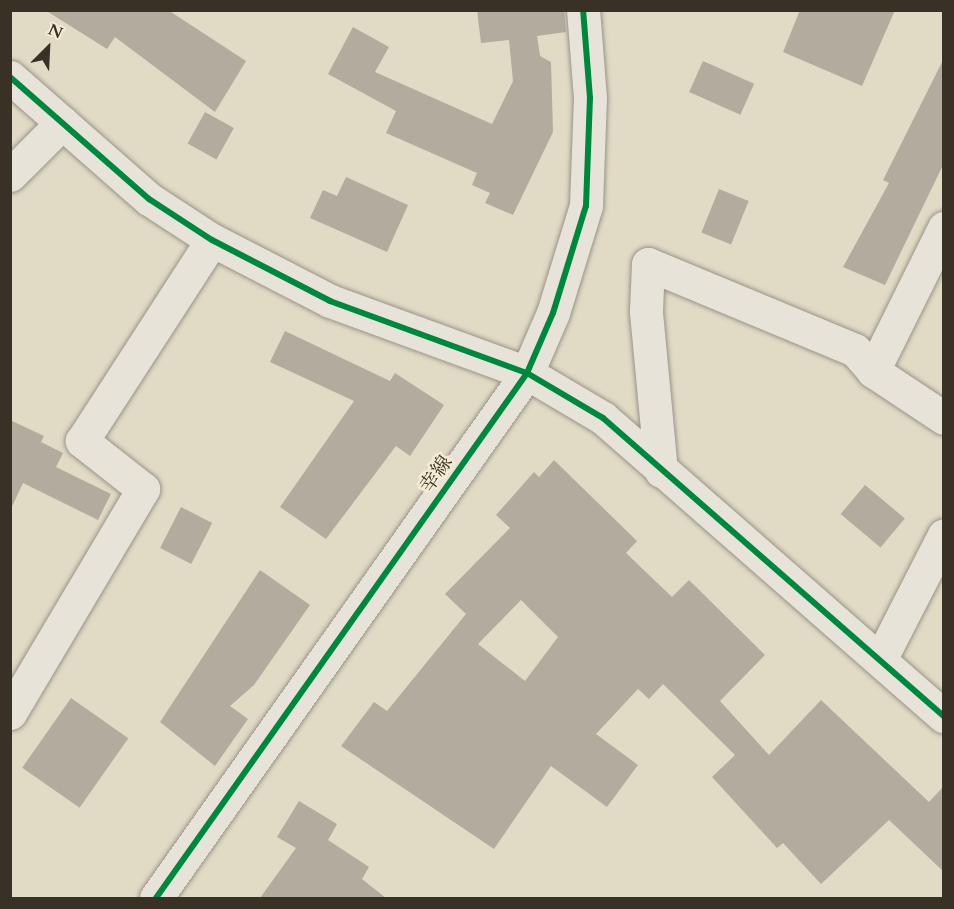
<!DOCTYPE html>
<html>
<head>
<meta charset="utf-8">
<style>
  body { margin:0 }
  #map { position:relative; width:954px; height:909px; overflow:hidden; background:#e1dac5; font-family:Cardo,"Noto Serif JP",serif }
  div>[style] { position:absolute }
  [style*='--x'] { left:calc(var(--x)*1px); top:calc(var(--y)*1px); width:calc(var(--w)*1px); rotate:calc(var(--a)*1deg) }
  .building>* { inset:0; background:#b2ac9e; transform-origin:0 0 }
  .roads { filter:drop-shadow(0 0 2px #989487) drop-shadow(0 0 2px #989487) }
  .street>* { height:33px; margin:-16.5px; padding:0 16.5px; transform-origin:16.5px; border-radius:16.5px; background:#e7e3d9 }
  .secondary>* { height:33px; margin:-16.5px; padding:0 16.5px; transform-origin:16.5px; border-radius:16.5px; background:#e7e3d9 }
  .cycleway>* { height:6px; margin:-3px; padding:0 3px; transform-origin:3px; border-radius:3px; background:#00873e }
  span { translate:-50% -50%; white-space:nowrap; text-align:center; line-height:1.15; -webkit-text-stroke:5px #f3ebd2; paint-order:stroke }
  .street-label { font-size:20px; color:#3a3126 }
  .frame { position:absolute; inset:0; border:12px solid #3a3126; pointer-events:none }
  .north { position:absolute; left:18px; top:18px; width:60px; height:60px; -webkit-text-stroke:4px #f3ebd2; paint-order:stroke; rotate:24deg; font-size:16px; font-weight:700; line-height:24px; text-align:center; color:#3a3126 }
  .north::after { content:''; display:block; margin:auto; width:21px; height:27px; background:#3a3126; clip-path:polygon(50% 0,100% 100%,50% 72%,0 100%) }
</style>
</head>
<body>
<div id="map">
  <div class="building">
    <i style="clip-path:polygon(45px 10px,168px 10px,246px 61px,215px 112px,115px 37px,107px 49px)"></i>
    <i style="clip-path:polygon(477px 10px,564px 10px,566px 32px,537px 36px,540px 56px,551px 62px,553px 132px,513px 215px,485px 203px,490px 193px,472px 185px,477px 173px,386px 133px,396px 111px,328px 74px,353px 27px,389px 47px,375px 72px,492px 124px,513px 81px,509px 40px,481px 43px)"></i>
    <i style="clip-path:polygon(800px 10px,895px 10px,862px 86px,783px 52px)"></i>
    <i style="clip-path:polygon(944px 58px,944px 163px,885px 285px,843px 267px,889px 183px,883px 180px)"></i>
    <i style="left:703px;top:61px;width:56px;height:34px;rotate:24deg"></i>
    <i style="left:205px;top:112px;width:33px;height:36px;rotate:29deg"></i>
    <i style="clip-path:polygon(346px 177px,408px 205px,387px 252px,310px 218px,323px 190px,337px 196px)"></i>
    <i style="left:719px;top:189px;width:32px;height:47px;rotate:22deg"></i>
    <i style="clip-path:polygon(285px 331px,390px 381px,395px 373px,444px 405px,410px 456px,396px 446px,326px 539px,280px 507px,354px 401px,270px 362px)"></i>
    <i style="clip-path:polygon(10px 420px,44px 436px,41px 442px,63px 453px,56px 467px,111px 494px,98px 520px,23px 483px,10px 511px)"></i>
    <i style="clip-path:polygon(evenodd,554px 460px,637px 541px,626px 553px,672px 597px,689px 580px,765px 655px,720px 701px,769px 755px,821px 700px,929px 802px,944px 786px,944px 872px,889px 820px,821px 884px,783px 843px,777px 848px,712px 777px,735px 755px,663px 684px,649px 699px,638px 689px,596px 734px,638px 765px,607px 807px,551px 766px,494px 849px,341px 746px,374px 702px,387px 711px,466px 614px,445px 594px,510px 528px,496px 515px,534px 472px,539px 477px,554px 460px,521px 600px,558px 637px,525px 681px,478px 644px,521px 600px)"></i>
    <i style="left:865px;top:485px;width:52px;height:38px;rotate:40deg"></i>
    <i style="left:181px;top:507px;width:35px;height:46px;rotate:27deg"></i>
    <i style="clip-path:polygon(260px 570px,310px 605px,254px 685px,230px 706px,248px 719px,215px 766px,160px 722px)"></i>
    <i style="left:71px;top:698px;width:70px;height:85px;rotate:35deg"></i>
    <i style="clip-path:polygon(299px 801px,337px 824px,328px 840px,369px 867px,362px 879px,386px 898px,260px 898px,296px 848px,277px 837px)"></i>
  </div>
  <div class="roads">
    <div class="street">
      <i style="--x:10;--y:175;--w:74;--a:-45"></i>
      <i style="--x:873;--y:371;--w:160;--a:-63.6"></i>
      <i style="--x:661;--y:471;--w:161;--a:-95.4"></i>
      <i style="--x:646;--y:311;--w:47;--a:-87.6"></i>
      <i style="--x:648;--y:264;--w:224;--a:22.6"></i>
      <i style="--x:855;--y:350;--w:28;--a:49"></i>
      <i style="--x:873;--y:371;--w:85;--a:33.5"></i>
      <i style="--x:880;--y:660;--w:140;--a:-62.9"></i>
      <i style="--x:10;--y:713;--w:261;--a:-59.3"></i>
      <i style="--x:143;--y:489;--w:78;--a:-141.8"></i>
      <i style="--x:82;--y:441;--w:239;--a:-57.1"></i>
    </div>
    <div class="secondary">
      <i style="--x:10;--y:77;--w:185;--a:41.3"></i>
      <i style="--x:149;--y:199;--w:75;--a:33.1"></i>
      <i style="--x:212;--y:240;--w:133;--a:27.3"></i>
      <i style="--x:330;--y:301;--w:210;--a:20.1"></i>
      <i style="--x:527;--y:373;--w:88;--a:30.6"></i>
      <i style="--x:603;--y:418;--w:453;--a:41.2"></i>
      <i style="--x:156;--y:898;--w:643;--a:-54.75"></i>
      <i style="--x:527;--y:373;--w:65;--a:-66.6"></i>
      <i style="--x:553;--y:313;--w:112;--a:-72.9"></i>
      <i style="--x:586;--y:206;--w:108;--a:-87.9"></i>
      <i style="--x:590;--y:98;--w:88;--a:-94.5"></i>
    </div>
  </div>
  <div class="cycleway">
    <i style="--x:10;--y:77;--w:185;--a:41.3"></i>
    <i style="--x:149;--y:199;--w:75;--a:33.1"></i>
    <i style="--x:212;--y:240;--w:133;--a:27.3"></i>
    <i style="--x:330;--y:301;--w:210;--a:20.1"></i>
    <i style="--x:527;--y:373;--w:88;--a:30.6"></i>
    <i style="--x:603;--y:418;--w:453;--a:41.2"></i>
    <i style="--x:156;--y:898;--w:643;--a:-54.75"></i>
    <i style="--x:527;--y:373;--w:65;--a:-66.6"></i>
    <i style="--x:553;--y:313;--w:112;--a:-72.9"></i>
    <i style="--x:586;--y:206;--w:108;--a:-87.9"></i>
    <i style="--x:590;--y:98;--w:88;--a:-94.5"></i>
  </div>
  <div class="street-label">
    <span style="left:436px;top:474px;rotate:-55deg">幸線</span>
  </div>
  <div class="frame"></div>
  <div class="north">N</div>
</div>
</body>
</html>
